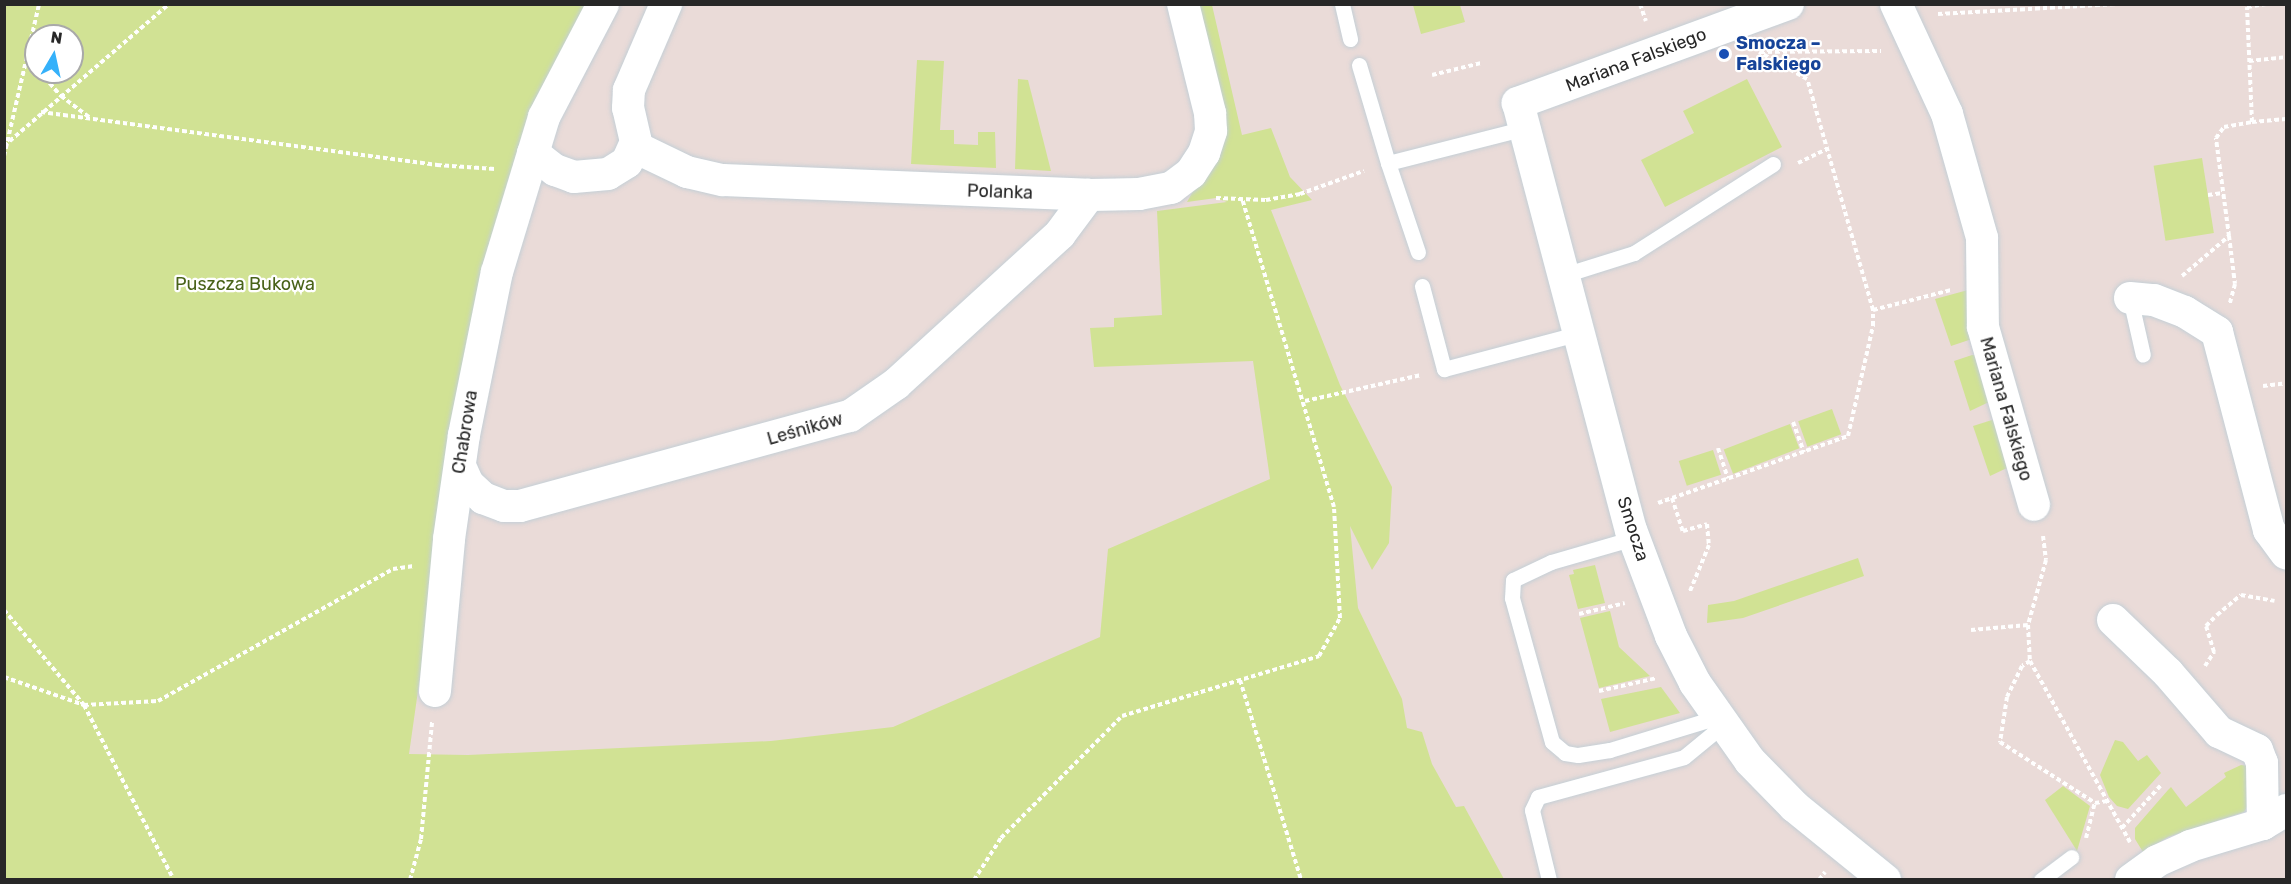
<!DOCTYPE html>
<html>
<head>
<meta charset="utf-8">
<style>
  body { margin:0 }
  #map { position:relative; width:2291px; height:884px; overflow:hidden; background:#eadbd8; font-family:Rubik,sans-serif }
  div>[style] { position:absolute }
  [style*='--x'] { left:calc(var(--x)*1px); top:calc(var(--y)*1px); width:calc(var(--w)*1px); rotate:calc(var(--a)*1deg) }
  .green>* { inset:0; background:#d1e294; transform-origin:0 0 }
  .path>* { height:4px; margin-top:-2px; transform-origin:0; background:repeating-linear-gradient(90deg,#fff 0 4.5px,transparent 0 7.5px) }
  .roads { filter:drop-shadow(0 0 2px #c4cfd6) drop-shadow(0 0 2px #c4cfd6) }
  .lane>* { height:15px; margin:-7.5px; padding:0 7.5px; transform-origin:7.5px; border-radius:7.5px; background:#fff }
  .street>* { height:32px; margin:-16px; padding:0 16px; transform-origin:16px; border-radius:16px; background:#fff }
  .dots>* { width:16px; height:16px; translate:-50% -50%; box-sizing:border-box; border:3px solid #fff; border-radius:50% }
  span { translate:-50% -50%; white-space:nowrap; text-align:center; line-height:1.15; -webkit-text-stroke:4.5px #fff; paint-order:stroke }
  .transit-label { font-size:18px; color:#164399; font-weight:700 }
  .left { translate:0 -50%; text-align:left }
  .street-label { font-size:18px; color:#272727 }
  .park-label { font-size:18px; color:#496319 }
  .frame { position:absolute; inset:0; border:6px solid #272727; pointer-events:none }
  .north { position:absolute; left:24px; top:24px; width:60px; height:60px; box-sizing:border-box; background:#fff; border:2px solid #a9a9a9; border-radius:50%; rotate:9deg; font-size:16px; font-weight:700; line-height:24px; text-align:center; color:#272727 }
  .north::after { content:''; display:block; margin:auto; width:21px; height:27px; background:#35b1fa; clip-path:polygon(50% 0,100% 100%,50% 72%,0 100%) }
</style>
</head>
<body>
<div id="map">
  <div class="green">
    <i style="clip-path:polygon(evenodd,5px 4px,592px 5px,448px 480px,409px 754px,468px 755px,771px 741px,893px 727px,1100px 637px,1108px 549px,1270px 479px,1253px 361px,1094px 367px,1090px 328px,1114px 327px,1114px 318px,1162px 315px,1157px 211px,1227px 202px,1216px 198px,1187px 202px,1202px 175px,1183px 5px,1212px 5px,1242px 135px,1271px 128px,1290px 177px,1312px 200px,1271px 210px,1340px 385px,1392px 487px,1389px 543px,1372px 570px,1350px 526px,1358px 608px,1402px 699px,1407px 728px,1422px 732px,1432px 764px,1456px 807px,1464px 806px,1504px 879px,5px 880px,5px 4px,36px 36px,72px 36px,72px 72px,36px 72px,36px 36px)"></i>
    <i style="clip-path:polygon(1413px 5px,1460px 5px,1465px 22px,1421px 34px)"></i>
    <i style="clip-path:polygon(917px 60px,944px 61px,940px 130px,954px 130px,954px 144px,978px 145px,978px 132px,995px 132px,996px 168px,911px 164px)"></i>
    <i style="clip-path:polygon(1018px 79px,1028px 80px,1051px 171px,1015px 169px)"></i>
    <i style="clip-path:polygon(1747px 79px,1782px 147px,1665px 207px,1641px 160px,1694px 133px,1683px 111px)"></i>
    <i style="left:2202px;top:158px;width:76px;height:49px;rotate:81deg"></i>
    <i style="clip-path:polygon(1968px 290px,1972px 339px,1951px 346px,1935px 299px)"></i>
    <i style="clip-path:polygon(1972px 355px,1978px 355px,1989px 402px,1970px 411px,1954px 361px)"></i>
    <i style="left:1832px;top:409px;width:27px;height:36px;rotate:70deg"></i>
    <i style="clip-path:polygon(1992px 420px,1998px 422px,2009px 467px,1990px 476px,1973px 426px)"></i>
    <i style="left:1790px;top:424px;width:26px;height:71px;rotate:69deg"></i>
    <i style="left:1713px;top:450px;width:26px;height:36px;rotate:72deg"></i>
    <i style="clip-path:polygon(1858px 558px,1864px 576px,1743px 618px,1707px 623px,1708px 605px,1734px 601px)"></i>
    <i style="clip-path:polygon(1595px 565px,1605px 603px,1578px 609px,1569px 575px,1574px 574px,1573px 570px)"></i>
    <i style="clip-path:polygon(1610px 611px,1619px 647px,1650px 676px,1599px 688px,1580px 618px)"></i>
    <i style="clip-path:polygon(1661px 687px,1680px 713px,1610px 732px,1601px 699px)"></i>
    <i style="clip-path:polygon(2115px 740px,2123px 742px,2138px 761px,2147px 755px,2161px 773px,2128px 809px,2117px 806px,2109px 797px,2100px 775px)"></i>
    <i style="clip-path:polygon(2241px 765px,2248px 766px,2247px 807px,2244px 812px,2168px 837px,2143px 852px,2135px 839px,2135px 828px,2168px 790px,2171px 787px,2186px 807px,2226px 777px,2224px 773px)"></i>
    <i style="clip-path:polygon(2063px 786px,2090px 806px,2077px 851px,2045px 800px)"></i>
  </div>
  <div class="path">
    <i style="--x:1640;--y:4;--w:18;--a:71"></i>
    <i style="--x:1938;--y:14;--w:179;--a:-3.2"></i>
    <i style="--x:1760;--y:52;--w:121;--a:-0.5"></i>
    <i style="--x:30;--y:60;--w:9;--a:49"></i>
    <i style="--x:2249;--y:61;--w:37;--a:-6"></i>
    <i style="--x:40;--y:72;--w:32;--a:49"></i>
    <i style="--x:61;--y:96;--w:36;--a:37"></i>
    <i style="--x:1432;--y:75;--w:50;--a:-13.8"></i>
    <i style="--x:41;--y:112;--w:400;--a:7.6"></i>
    <i style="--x:437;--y:165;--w:58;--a:3.9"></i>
    <i style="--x:2252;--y:122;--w:34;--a:-5"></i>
    <i style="--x:4;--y:146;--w:218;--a:-40.7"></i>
    <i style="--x:4;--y:156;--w:156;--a:-77"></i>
    <i style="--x:1798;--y:163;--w:32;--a:-26"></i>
    <i style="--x:2208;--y:195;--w:15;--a:-8"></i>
    <i style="--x:1216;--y:198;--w:50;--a:2.3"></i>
    <i style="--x:1266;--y:200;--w:35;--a:-10"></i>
    <i style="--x:1300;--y:194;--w:68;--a:-19.8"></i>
    <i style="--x:2229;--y:236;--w:48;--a:82.9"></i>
    <i style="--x:2235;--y:284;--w:20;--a:105"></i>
    <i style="--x:2182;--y:276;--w:62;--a:-40.4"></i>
    <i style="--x:2229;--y:236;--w:99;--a:-97.6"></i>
    <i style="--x:2216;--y:138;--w:14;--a:-54"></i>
    <i style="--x:2224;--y:127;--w:28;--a:-10"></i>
    <i style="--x:2252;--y:122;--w:115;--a:-92.5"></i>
    <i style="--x:2247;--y:7;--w:19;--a:-9"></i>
    <i style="--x:1873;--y:310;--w:81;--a:-14.4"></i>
    <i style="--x:2263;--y:386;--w:23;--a:-7"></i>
    <i style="--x:1305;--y:401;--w:119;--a:-12.6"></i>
    <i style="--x:1793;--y:422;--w:32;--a:70"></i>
    <i style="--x:1718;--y:448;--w:32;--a:72"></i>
    <i style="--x:1672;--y:498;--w:35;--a:72"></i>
    <i style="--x:1683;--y:531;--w:25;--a:-16"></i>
    <i style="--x:1707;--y:524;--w:21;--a:85"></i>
    <i style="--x:1709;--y:545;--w:50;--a:112.4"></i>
    <i style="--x:1658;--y:503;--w:201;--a:-19.4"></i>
    <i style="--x:1848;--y:436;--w:113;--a:-77.2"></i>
    <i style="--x:1873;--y:326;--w:16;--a:-90"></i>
    <i style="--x:1873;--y:310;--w:240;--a:-105.9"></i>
    <i style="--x:1807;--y:79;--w:55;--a:-150.6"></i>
    <i style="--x:2043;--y:536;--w:24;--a:83"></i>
    <i style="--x:2046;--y:560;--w:67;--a:105.5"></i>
    <i style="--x:2028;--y:625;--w:36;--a:87"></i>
    <i style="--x:2030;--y:661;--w:207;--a:61.1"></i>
    <i style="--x:4;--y:610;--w:124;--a:49.9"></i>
    <i style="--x:84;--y:705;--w:197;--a:62.8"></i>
    <i style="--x:1579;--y:614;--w:47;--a:-13.4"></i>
    <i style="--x:1971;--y:630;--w:57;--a:-5"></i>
    <i style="--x:2030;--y:661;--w:9;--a:148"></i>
    <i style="--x:2022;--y:666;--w:34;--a:116"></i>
    <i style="--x:2007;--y:697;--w:46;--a:98.8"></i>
    <i style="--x:2000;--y:742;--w:113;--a:32.7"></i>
    <i style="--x:2205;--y:666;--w:17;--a:-57"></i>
    <i style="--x:2214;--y:652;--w:27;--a:-107"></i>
    <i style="--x:2206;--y:626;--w:16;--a:-45"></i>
    <i style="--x:2217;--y:615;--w:31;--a:-40"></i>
    <i style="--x:2241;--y:595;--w:34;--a:10"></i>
    <i style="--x:4;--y:677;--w:85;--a:19.3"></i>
    <i style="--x:84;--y:705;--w:74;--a:-3.1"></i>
    <i style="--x:158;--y:701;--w:270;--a:-29.3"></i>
    <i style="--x:393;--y:569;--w:21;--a:-8"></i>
    <i style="--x:1240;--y:680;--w:209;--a:73"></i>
    <i style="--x:1599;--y:691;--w:59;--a:-12.6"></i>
    <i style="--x:2122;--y:828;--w:58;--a:-47.8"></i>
    <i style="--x:2086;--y:838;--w:36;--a:-76"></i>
    <i style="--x:2095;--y:803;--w:12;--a:-9"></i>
    <i style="--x:410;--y:880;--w:42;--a:-75"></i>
    <i style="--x:421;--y:839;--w:118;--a:-84.6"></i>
    <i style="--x:974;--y:880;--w:50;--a:-57.3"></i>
    <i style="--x:1001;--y:838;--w:172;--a:-45.2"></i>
    <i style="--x:1122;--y:716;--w:206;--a:-16.9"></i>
    <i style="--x:1319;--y:656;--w:43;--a:-61.1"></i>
    <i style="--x:1340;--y:618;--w:111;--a:-93.1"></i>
    <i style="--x:1334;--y:507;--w:321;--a:-106.6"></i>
    <i style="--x:1819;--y:880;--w:10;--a:-53"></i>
  </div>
  <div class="roads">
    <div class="lane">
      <i style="--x:1342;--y:4;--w:36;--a:77"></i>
      <i style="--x:1359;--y:65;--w:102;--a:73.5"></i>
      <i style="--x:1388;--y:163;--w:141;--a:-14.3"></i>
      <i style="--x:1388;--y:163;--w:94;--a:71.4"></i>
      <i style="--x:1564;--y:275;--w:73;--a:-17.4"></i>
      <i style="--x:1634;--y:253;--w:165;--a:-32.6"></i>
      <i style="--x:1422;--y:286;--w:86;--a:75.2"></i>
      <i style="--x:1444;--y:369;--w:141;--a:-14.8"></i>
      <i style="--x:2130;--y:298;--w:58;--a:77.2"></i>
      <i style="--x:1634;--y:538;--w:86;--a:163.9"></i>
      <i style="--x:1551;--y:562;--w:42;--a:154.7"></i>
      <i style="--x:1513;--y:580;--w:18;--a:93"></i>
      <i style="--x:1512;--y:598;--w:149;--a:74.5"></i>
      <i style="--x:1552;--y:742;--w:17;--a:40"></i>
      <i style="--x:1565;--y:753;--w:13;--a:9"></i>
      <i style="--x:1578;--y:755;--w:32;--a:-9"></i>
      <i style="--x:1610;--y:750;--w:113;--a:-17"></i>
      <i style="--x:1549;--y:880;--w:72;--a:-103.7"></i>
      <i style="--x:1532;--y:810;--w:14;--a:-65"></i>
      <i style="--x:1538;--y:797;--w:151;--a:-15.3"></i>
      <i style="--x:1684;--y:757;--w:50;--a:-39.4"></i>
      <i style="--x:2041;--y:880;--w:38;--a:-37"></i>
    </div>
    <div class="street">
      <i style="--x:1788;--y:4;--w:288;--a:159.9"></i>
      <i style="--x:1518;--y:103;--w:442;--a:75.2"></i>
      <i style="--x:1631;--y:530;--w:113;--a:69.3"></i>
      <i style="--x:1671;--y:636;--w:53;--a:62.9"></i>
      <i style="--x:1695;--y:683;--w:95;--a:54.8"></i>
      <i style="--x:1750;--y:761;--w:64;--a:45.6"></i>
      <i style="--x:1795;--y:807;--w:116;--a:39"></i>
      <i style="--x:1896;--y:4;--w:121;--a:65.1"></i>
      <i style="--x:1947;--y:114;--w:129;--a:74.2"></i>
      <i style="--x:1982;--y:238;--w:89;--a:89.4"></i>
      <i style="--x:1983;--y:327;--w:185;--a:74"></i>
      <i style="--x:635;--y:147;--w:58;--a:25.7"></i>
      <i style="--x:687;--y:172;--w:37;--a:13"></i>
      <i style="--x:723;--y:180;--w:366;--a:2.3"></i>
      <i style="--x:1089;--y:195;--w:50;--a:-1.1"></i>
      <i style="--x:1139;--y:194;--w:33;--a:-11"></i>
      <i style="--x:1171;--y:188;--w:25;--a:-37"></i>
      <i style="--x:1191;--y:173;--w:24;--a:-57"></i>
      <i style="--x:1204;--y:153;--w:23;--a:-72"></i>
      <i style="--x:1211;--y:131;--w:18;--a:-93"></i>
      <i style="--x:1210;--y:113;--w:112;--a:-103.9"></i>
      <i style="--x:533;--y:153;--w:28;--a:38"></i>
      <i style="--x:555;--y:170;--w:20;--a:20"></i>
      <i style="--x:574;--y:177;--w:34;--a:-5"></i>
      <i style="--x:608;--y:174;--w:22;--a:-32"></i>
      <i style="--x:627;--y:162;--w:22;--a:-66"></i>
      <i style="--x:636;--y:142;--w:35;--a:-103"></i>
      <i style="--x:628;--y:108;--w:18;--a:-87"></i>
      <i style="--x:629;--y:90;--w:94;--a:-66.7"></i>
      <i style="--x:2130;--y:298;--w:24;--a:5"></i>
      <i style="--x:2154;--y:300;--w:33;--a:21"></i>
      <i style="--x:2185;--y:312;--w:38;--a:32"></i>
      <i style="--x:2217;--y:332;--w:205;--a:75.3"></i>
      <i style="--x:2269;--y:530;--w:29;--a:54"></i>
      <i style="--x:460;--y:466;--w:20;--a:66"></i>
      <i style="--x:468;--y:484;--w:21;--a:43"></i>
      <i style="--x:483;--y:498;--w:22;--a:21"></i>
      <i style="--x:504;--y:506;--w:16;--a:0"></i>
      <i style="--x:520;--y:506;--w:342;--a:-15.3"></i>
      <i style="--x:850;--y:416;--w:56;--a:-34.8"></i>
      <i style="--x:896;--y:384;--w:222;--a:-42.4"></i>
      <i style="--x:1060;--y:234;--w:49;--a:-53.4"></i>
      <i style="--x:2113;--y:620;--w:76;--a:43.9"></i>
      <i style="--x:2168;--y:673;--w:78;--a:49.2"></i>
      <i style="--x:2219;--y:732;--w:42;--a:25.3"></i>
      <i style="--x:2257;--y:750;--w:14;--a:69"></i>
      <i style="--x:2262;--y:763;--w:61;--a:89.1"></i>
      <i style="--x:435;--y:691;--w:153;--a:-84.7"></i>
      <i style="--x:449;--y:539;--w:105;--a:-81.8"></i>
      <i style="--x:464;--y:435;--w:166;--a:-78.6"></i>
      <i style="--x:497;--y:272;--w:162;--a:-73.1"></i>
      <i style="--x:544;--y:117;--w:127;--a:-62.4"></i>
      <i style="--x:2131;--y:880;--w:32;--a:-36"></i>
      <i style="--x:2157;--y:861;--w:36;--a:-24"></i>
      <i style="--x:2190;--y:846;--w:76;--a:-16.8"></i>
      <i style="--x:2263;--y:824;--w:27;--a:-31"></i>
    </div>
  </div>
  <div class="dots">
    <i style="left:1724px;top:54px;background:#1a4fb4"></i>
  </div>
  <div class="transit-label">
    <span class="left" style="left:1736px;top:54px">Smocza –<br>Falskiego</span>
  </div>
  <div class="street-label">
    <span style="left:1636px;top:60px;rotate:-21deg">Mariana Falskiego</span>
    <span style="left:1000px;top:192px;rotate:2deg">Polanka</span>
    <span style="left:2006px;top:409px;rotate:74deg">Mariana Falskiego</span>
    <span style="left:805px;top:429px;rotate:-16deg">Leśników</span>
    <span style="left:465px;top:432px;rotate:-81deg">Chabrowa</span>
    <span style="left:1633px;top:529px;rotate:72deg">Smocza</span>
  </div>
  <div class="park-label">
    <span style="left:245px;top:284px">Puszcza Bukowa</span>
  </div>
  <div class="frame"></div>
  <div class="north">N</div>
</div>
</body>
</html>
